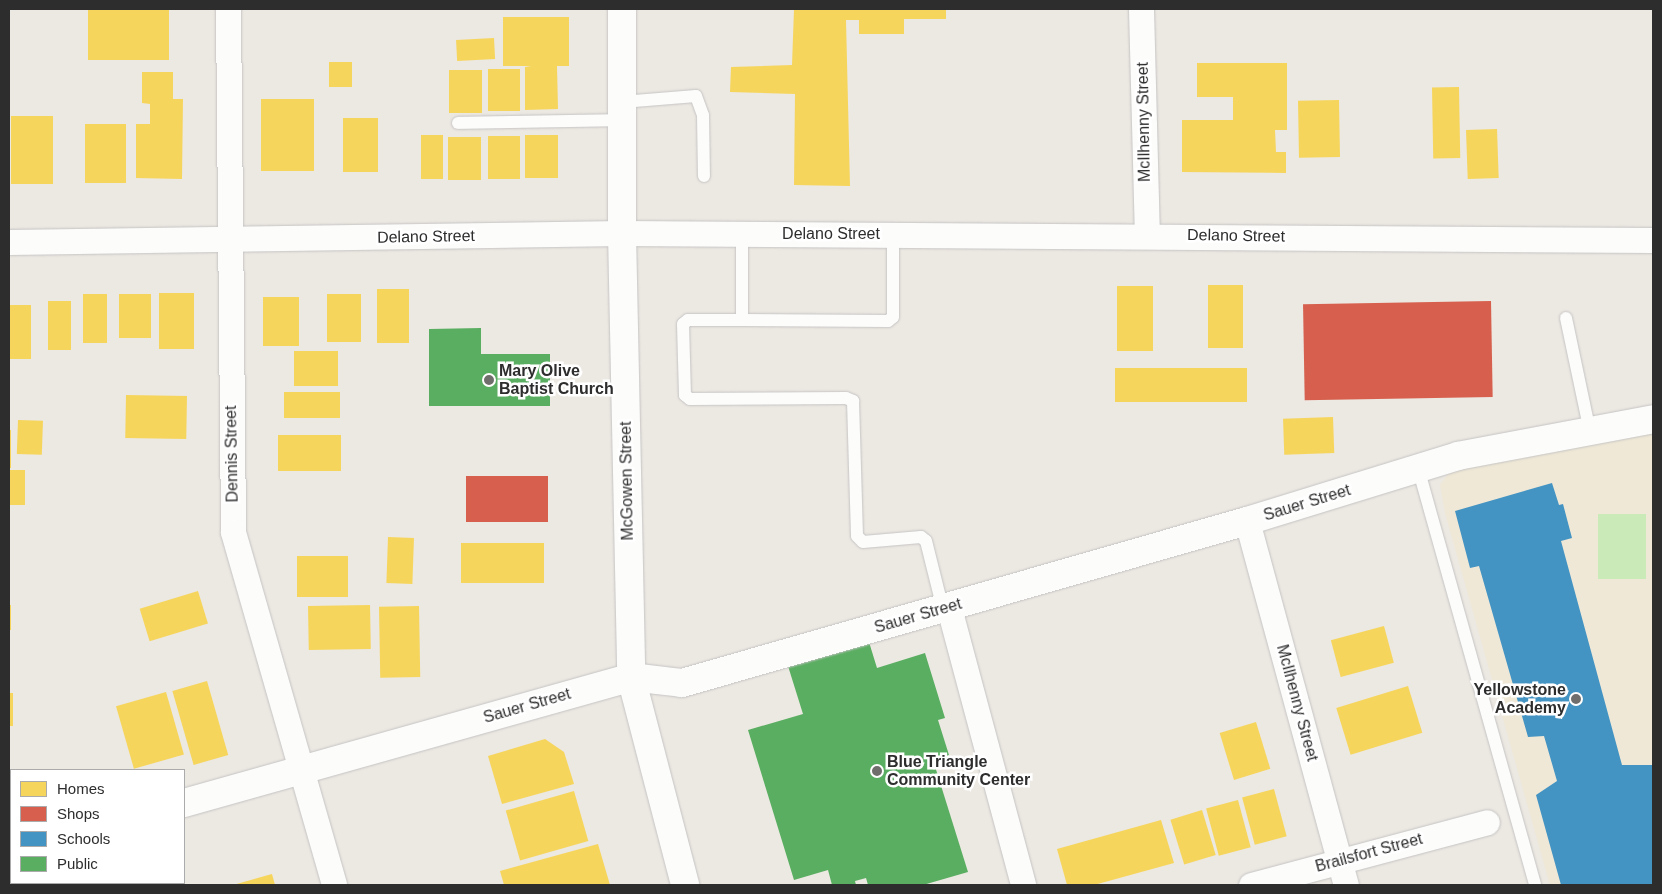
<!DOCTYPE html>
<html>
<head>
<meta charset="utf-8">
<style>
  body { margin:0 }
  #map { position:relative; width:1662px; height:894px; overflow:hidden; background:#ece8e2; font-family:Helvetica,sans-serif }
  div>[style] { position:absolute }
  [style*='--x'] { left:calc(var(--x)*1px); top:calc(var(--y)*1px); width:calc(var(--w)*1px); rotate:calc(var(--a)*1deg) }
  .education>* { inset:0; background:#efe8d6 }
  .green>* { inset:0; background:#caeab8; transform-origin:0 0 }
  .homes>* { inset:0; background:#f6d55c; transform-origin:0 0 }
  .shops>* { inset:0; background:#d6604d; transform-origin:0 0 }
  .schools>* { inset:0; background:#4393c3 }
  .public>* { inset:0; background:#5aae61 }
  .roads { filter:drop-shadow(0 0 1px #c5c4c4) drop-shadow(0 0 1px #c5c4c4) }
  .service>* { height:12px; margin:-6px; padding:0 6px; transform-origin:6px; border-radius:6px; background:#fcfcfb }
  .minor>* { height:25px; margin:-12.5px; padding:0 12.5px; transform-origin:12.5px; border-radius:12.5px; background:#fcfcfb }
  .tertiary>* { height:28px; margin:-14px; padding:0 14px; transform-origin:14px; border-radius:14px; background:#fcfcfb }
  .dots>* { width:14px; height:14px; translate:-50% -50%; box-sizing:border-box; border:2px solid #fff; border-radius:50% }
  span { translate:-50% -50%; white-space:nowrap; text-align:center; line-height:1.15; -webkit-text-stroke:5px #fff; paint-order:stroke }
  .street-label { font-size:16px; color:#2d2d2d }
  .poi-label { font-size:16px; color:#2d2d2d; font-weight:700 }
  .left { translate:0 -50%; text-align:left }
  .right { translate:-100% -50%; text-align:right }
  .frame { position:absolute; inset:0; border:10px solid #2d2d2d; pointer-events:none }
  .legend { position:absolute; left:10px; top:769px; width:175px; height:115px; box-sizing:border-box; background:#fff; border:1px solid #ababab; margin:0; padding:6px 9px; list-style:none; font-size:15px; color:#2d2d2d }
  .legend li { display:flex; align-items:center; gap:10px; height:25px }
  .legend b { width:25px; border:1px solid #ababab }
</style>
</head>
<body>
<div id="map">
  <div class="education">
    <i style="clip-path:polygon(1653px 428px,1653px 885px,1550px 885px,1445px 513px,1440px 485px,1453px 468px)"></i>
  </div>
  <div class="green">
    <i style="left:1646px;top:514px;width:65px;height:48px;rotate:90deg"></i>
  </div>
  <div class="homes">
    <i style="left:88px;top:9px;width:81px;height:51px"></i>
    <i style="clip-path:polygon(794px 9px,946px 9px,946px 19px,904px 19px,904px 34px,859px 34px,859px 20px,846px 20px,850px 186px,794px 185px,795px 94px,730px 92px,731px 67px,792px 65px)"></i>
    <i style="clip-path:polygon(503px 17px,569px 17px,569px 66px,557px 66px,558px 109px,525px 110px,525px 67px,531px 66px,503px 66px)"></i>
    <i style="left:494px;top:38px;width:21px;height:38px;rotate:87deg"></i>
    <i style="left:329px;top:62px;width:23px;height:25px"></i>
    <i style="clip-path:polygon(1197px 63px,1287px 63px,1287px 130px,1275px 130px,1276px 152px,1286px 152px,1286px 173px,1182px 172px,1182px 120px,1233px 120px,1233px 97px,1197px 97px)"></i>
    <i style="left:488px;top:69px;width:32px;height:42px"></i>
    <i style="left:449px;top:70px;width:33px;height:43px"></i>
    <i style="clip-path:polygon(142px 72px,173px 72px,173px 99px,183px 99px,182px 179px,136px 178px,136px 124px,150px 124px,150px 104px,142px 103px)"></i>
    <i style="left:1459px;top:87px;width:71px;height:27px;rotate:89deg"></i>
    <i style="left:261px;top:99px;width:53px;height:72px"></i>
    <i style="left:1339px;top:100px;width:57px;height:41px;rotate:89deg"></i>
    <i style="left:11px;top:116px;width:42px;height:68px"></i>
    <i style="left:343px;top:118px;width:35px;height:54px"></i>
    <i style="left:85px;top:124px;width:41px;height:59px"></i>
    <i style="left:1497px;top:129px;width:49px;height:31px;rotate:88deg"></i>
    <i style="left:421px;top:135px;width:22px;height:44px"></i>
    <i style="left:525px;top:135px;width:33px;height:43px"></i>
    <i style="left:488px;top:136px;width:32px;height:43px"></i>
    <i style="left:481px;top:137px;width:43px;height:33px;rotate:90deg"></i>
    <i style="left:1208px;top:285px;width:35px;height:63px"></i>
    <i style="left:1117px;top:286px;width:36px;height:65px"></i>
    <i style="left:377px;top:289px;width:32px;height:54px"></i>
    <i style="left:194px;top:293px;width:56px;height:35px;rotate:90deg"></i>
    <i style="left:107px;top:294px;width:49px;height:24px;rotate:90deg"></i>
    <i style="left:119px;top:294px;width:32px;height:44px"></i>
    <i style="left:327px;top:294px;width:34px;height:48px"></i>
    <i style="left:263px;top:297px;width:36px;height:49px"></i>
    <i style="left:48px;top:301px;width:23px;height:49px"></i>
    <i style="left:9px;top:305px;width:22px;height:54px"></i>
    <i style="left:294px;top:351px;width:44px;height:35px"></i>
    <i style="left:1247px;top:368px;width:34px;height:132px;rotate:90deg"></i>
    <i style="left:284px;top:392px;width:56px;height:26px"></i>
    <i style="left:126px;top:395px;width:61px;height:43px;rotate:1deg"></i>
    <i style="left:1333px;top:417px;width:36px;height:50px;rotate:88deg"></i>
    <i style="left:18px;top:420px;width:25px;height:34px;rotate:2deg"></i>
    <i style="left:9px;top:430px;width:2px;height:38px"></i>
    <i style="left:278px;top:435px;width:63px;height:36px"></i>
    <i style="left:9px;top:470px;width:16px;height:35px"></i>
    <i style="left:388px;top:537px;width:26px;height:46px;rotate:2deg"></i>
    <i style="left:461px;top:543px;width:83px;height:40px"></i>
    <i style="left:297px;top:556px;width:51px;height:41px"></i>
    <i style="left:198px;top:591px;width:34px;height:61px;rotate:73deg"></i>
    <i style="left:9px;top:605px;width:2px;height:25px"></i>
    <i style="left:370px;top:605px;width:44px;height:62px;rotate:89deg"></i>
    <i style="left:419px;top:606px;width:71px;height:40px;rotate:89deg"></i>
    <i style="left:1384px;top:626px;width:38px;height:55px;rotate:75deg"></i>
    <i style="left:207px;top:681px;width:77px;height:36px;rotate:74deg"></i>
    <i style="left:1408px;top:686px;width:49px;height:75px;rotate:73deg"></i>
    <i style="left:166px;top:692px;width:65px;height:52px;rotate:74deg"></i>
    <i style="left:9px;top:693px;width:4px;height:33px"></i>
    <i style="left:1256px;top:722px;width:49px;height:38px;rotate:73deg"></i>
    <i style="clip-path:polygon(545px 739px,564px 752px,574px 784px,502px 804px,488px 756px)"></i>
    <i style="left:1274px;top:789px;width:49px;height:33px;rotate:75deg"></i>
    <i style="left:574px;top:791px;width:52px;height:71px;rotate:74deg"></i>
    <i style="left:1238px;top:800px;width:49px;height:33px;rotate:75deg"></i>
    <i style="left:1202px;top:810px;width:47px;height:33px;rotate:73deg"></i>
    <i style="clip-path:polygon(1161px 820px,1174px 863px,1094px 885px,1067px 885px,1057px 849px)"></i>
    <i style="clip-path:polygon(598px 844px,610px 885px,504px 885px,500px 871px)"></i>
    <i style="clip-path:polygon(272px 874px,275px 885px,233px 885px)"></i>
  </div>
  <div class="shops">
    <i style="left:1491px;top:301px;width:96px;height:188px;rotate:89deg"></i>
    <i style="left:466px;top:476px;width:82px;height:46px"></i>
  </div>
  <div class="schools">
    <i style="clip-path:polygon(1552px 483px,1559px 505px,1563px 504px,1572px 538px,1561px 541px,1622px 765px,1653px 765px,1653px 885px,1561px 885px,1536px 795px,1557px 781px,1544px 736px,1528px 737px,1479px 566px,1470px 568px,1455px 511px)"></i>
  </div>
  <div class="public">
    <i style="clip-path:polygon(481px 328px,481px 354px,550px 354px,550px 406px,429px 406px,429px 329px)"></i>
    <i style="clip-path:polygon(869px 642px,877px 668px,925px 653px,945px 718px,938px 720px,949px 755px,933px 760px,968px 872px,923px 885px,868px 885px,866px 878px,855px 881px,856px 885px,832px 885px,828px 870px,794px 880px,748px 730px,803px 714px,788px 666px)"></i>
  </div>
  <div class="roads">
    <div class="service">
      <i style="--x:622;--y:102;--w:74;--a:-4.6"></i>
      <i style="--x:696;--y:96;--w:20;--a:70"></i>
      <i style="--x:703;--y:115;--w:61;--a:89.1"></i>
      <i style="--x:458;--y:123;--w:164;--a:-1"></i>
      <i style="--x:742;--y:233;--w:87;--a:90"></i>
      <i style="--x:742;--y:320;--w:146;--a:0.4"></i>
      <i style="--x:888;--y:321;--w:6;--a:-39"></i>
      <i style="--x:893;--y:317;--w:83;--a:-90"></i>
      <i style="--x:1566;--y:318;--w:116;--a:78.1"></i>
      <i style="--x:742;--y:320;--w:54;--a:180"></i>
      <i style="--x:688;--y:320;--w:6;--a:141"></i>
      <i style="--x:683;--y:324;--w:71;--a:88.4"></i>
      <i style="--x:685;--y:395;--w:6;--a:39"></i>
      <i style="--x:690;--y:399;--w:156;--a:-0.4"></i>
      <i style="--x:846;--y:398;--w:8;--a:23"></i>
      <i style="--x:853;--y:401;--w:135;--a:88.3"></i>
      <i style="--x:857;--y:536;--w:8;--a:45"></i>
      <i style="--x:863;--y:542;--w:58;--a:-4.9"></i>
      <i style="--x:921;--y:537;--w:6;--a:39"></i>
      <i style="--x:926;--y:541;--w:70;--a:76"></i>
      <i style="--x:1418;--y:468;--w:433;--a:74.3"></i>
    </div>
    <div class="minor">
      <i style="--x:228;--y:9;--w:523;--a:89.45"></i>
      <i style="--x:233;--y:532;--w:367;--a:74"></i>
      <i style="--x:1141;--y:9;--w:226;--a:88.5"></i>
      <i style="--x:9;--y:242;--w:613;--a:-0.84"></i>
      <i style="--x:622;--y:233;--w:1031;--a:0.39"></i>
      <i style="--x:1247;--y:521;--w:377;--a:74.8"></i>
      <i style="--x:949;--y:608;--w:287;--a:75"></i>
      <i style="--x:1251;--y:885;--w:244;--a:-14.9"></i>
    </div>
    <div class="tertiary">
      <i style="--x:622;--y:9;--w:224;--a:90"></i>
      <i style="--x:622;--y:233;--w:444;--a:88.8"></i>
      <i style="--x:631;--y:677;--w:215;--a:75.4"></i>
      <i style="--x:184;--y:803;--w:464;--a:-15.7"></i>
      <i style="--x:631;--y:677;--w:51;--a:6.7"></i>
      <i style="--x:682;--y:683;--w:588;--a:-16"></i>
      <i style="--x:1247;--y:521;--w:221;--a:-17.1"></i>
      <i style="--x:1458;--y:456;--w:198;--a:-10.7"></i>
      <i style="--x:9;--y:854;--w:2;--a:0"></i>
    </div>
  </div>
  <div class="dots">
    <i style="left:489px;top:380px;background:#706e6c"></i>
    <i style="left:1576px;top:699px;background:#706e6c"></i>
    <i style="left:877px;top:771px;background:#706e6c"></i>
  </div>
  <div class="street-label">
    <span style="left:1144px;top:122px;rotate:-91deg">McIlhenny Street</span>
    <span style="left:831px;top:234px">Delano Street</span>
    <span style="left:1236px;top:236px;rotate:1deg">Delano Street</span>
    <span style="left:426px;top:237px;rotate:-1deg">Delano Street</span>
    <span style="left:232px;top:454px;rotate:-91deg">Dennis Street</span>
    <span style="left:627px;top:481px;rotate:-91deg">McGowen Street</span>
    <span style="left:1307px;top:503px;rotate:-17deg">Sauer Street</span>
    <span style="left:918px;top:616px;rotate:-16deg">Sauer Street</span>
    <span style="left:1297px;top:703px;rotate:75deg">McIlhenny Street</span>
    <span style="left:527px;top:706px;rotate:-16deg">Sauer Street</span>
    <span style="left:1369px;top:853px;rotate:-15deg">Brailsfort Street</span>
  </div>
  <div class="poi-label">
    <span class="left" style="left:499px;top:380px">Mary Olive<br>Baptist Church</span>
    <span class="right" style="left:1566px;top:699px">Yellowstone<br>Academy</span>
    <span class="left" style="left:887px;top:771px">Blue Triangle<br>Community Center</span>
  </div>
  <div class="frame"></div>
  <ul class="legend">
  <li><b style="height:14px;background:#f6d55c"></b>Homes</li>
  <li><b style="height:14px;background:#d6604d"></b>Shops</li>
  <li><b style="height:14px;background:#4393c3"></b>Schools</li>
  <li><b style="height:14px;background:#5aae61"></b>Public</li>
  </ul>
</div>
</body>
</html>
